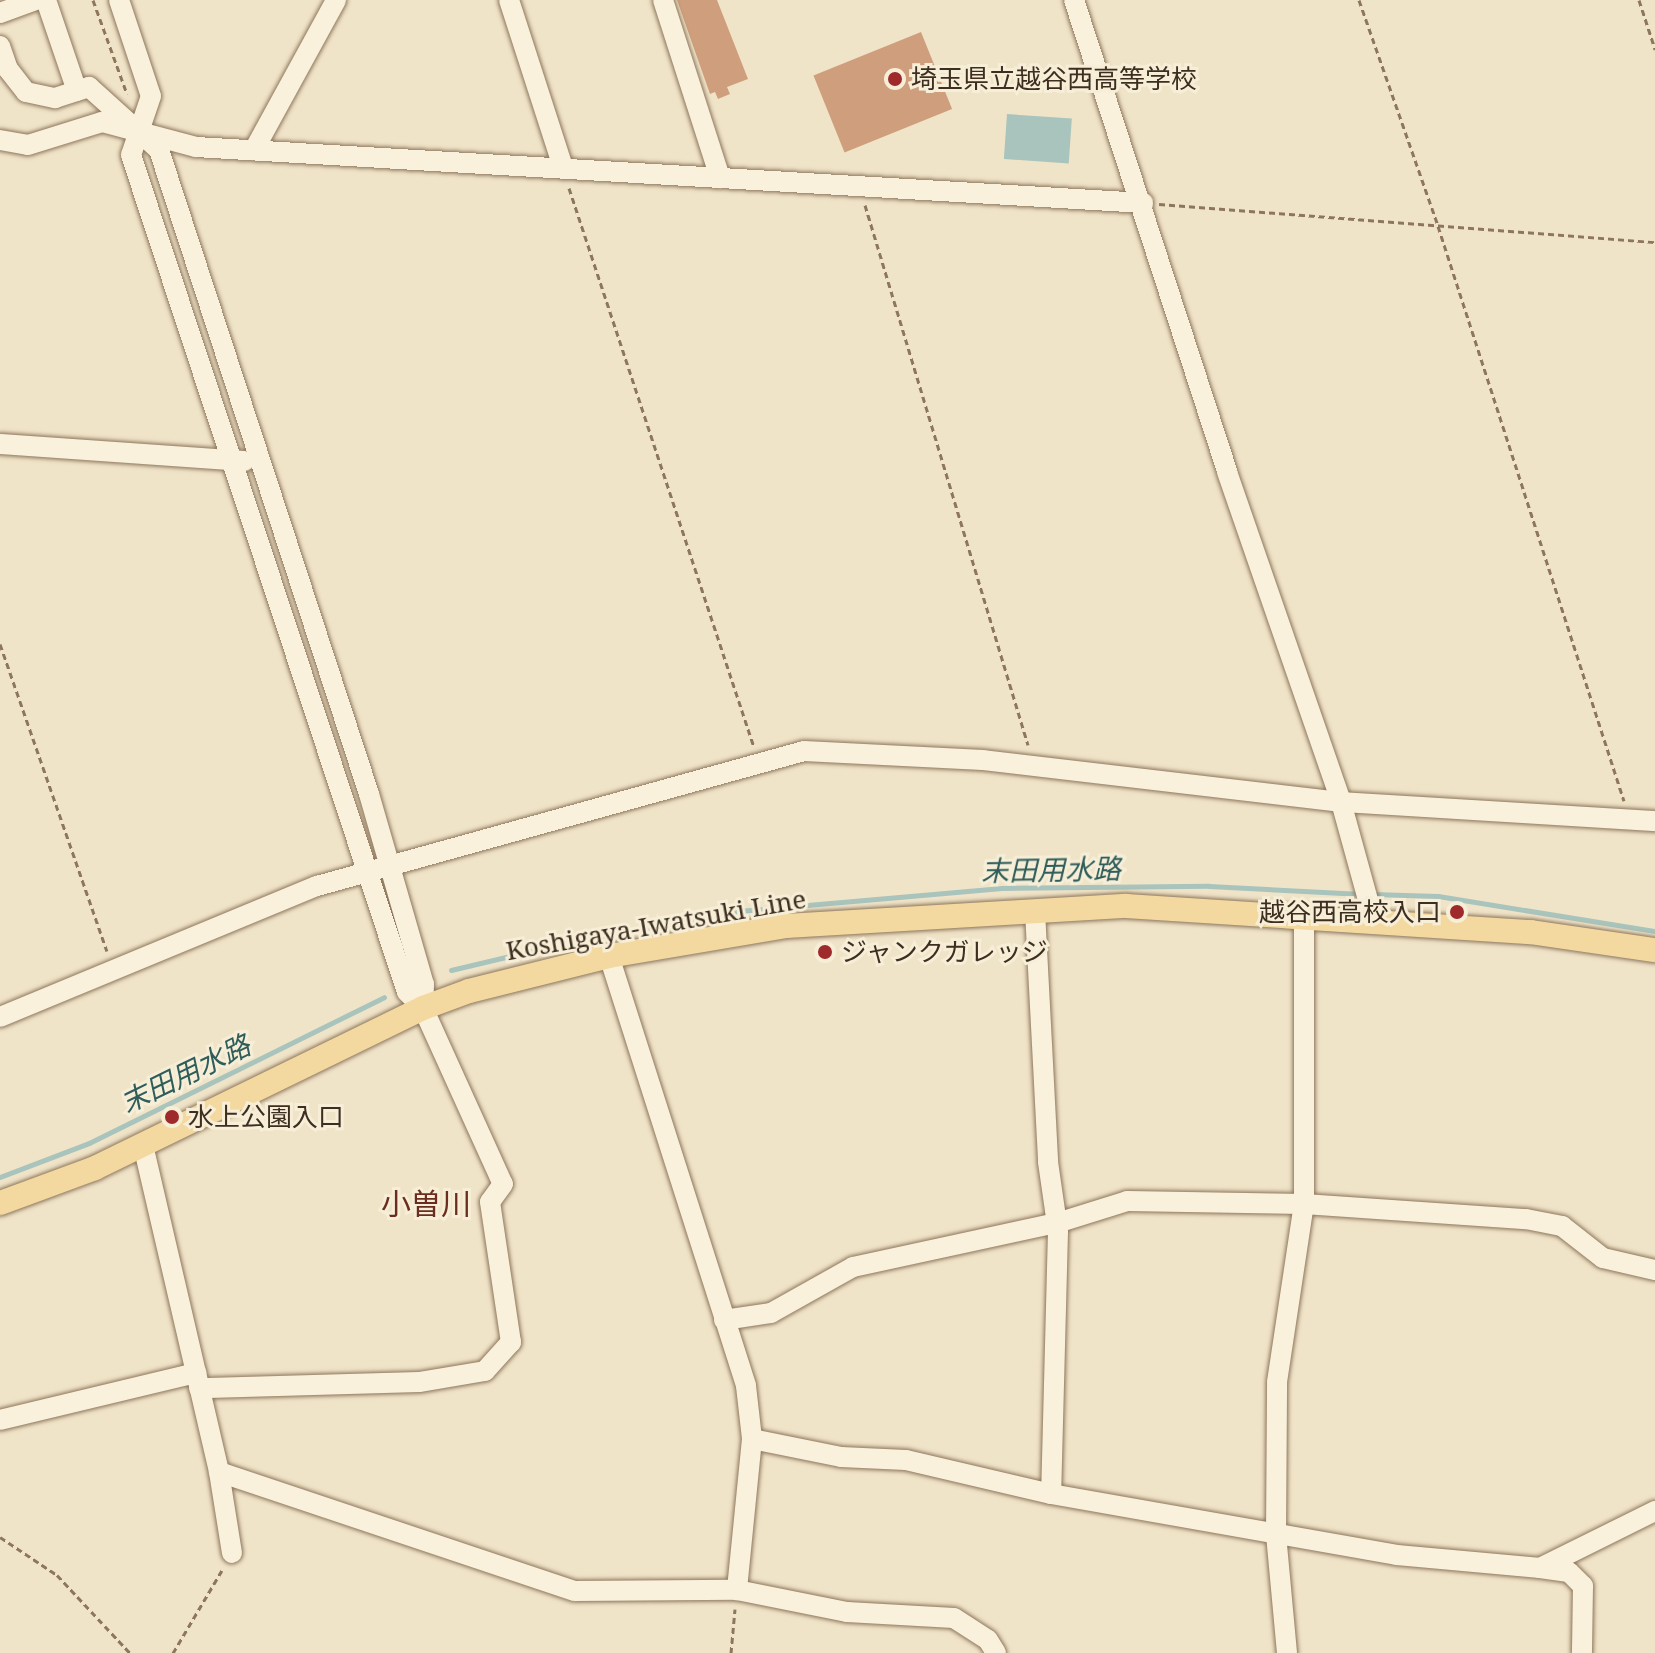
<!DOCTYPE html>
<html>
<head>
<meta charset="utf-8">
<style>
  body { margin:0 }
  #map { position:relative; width:1655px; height:1653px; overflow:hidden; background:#f0e4c8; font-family:"Noto Serif","Noto Sans JP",serif }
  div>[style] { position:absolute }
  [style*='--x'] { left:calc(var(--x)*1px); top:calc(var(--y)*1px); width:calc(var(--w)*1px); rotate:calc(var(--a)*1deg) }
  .water>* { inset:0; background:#a9c4bc; transform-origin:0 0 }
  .stream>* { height:5px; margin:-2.5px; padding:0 2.5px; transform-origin:2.5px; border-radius:2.5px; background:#a9c4bc }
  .building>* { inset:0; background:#cf9f7d; transform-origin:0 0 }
  .path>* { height:3px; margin-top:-1.5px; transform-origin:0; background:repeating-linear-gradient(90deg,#8d765c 0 6px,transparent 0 10px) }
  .roads { filter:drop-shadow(0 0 2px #8d765c) drop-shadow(0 0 2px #8d765c) }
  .minor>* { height:20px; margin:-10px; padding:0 10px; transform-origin:10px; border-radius:10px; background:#faf1dc }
  .major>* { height:24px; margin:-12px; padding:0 12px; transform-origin:12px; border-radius:12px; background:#f3d9a0 }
  .dots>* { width:22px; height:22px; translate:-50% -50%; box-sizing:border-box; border:4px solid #f7eed8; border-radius:50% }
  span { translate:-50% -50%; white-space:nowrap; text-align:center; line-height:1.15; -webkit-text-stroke:6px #f7eed8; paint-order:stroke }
  .poi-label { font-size:26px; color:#3d2e20 }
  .left { translate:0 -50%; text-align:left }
  .right { translate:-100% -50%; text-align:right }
  .street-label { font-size:26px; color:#3d2e20 }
  .water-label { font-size:28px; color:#2f5d5a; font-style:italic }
  .quarter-label { font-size:30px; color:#6b2e1e }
</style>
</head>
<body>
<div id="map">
  <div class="water">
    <i style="left:1007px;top:114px;width:65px;height:45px;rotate:4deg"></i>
  </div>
  <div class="stream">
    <i style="--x:1372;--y:894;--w:66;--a:1.7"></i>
    <i style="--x:1438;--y:896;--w:220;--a:9.2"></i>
    <i style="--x:451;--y:970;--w:130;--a:-13.3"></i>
    <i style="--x:578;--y:940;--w:164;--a:-10.2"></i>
    <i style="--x:739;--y:911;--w:264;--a:-5"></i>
    <i style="--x:1002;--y:888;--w:207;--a:-0.6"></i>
    <i style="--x:1209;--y:886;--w:153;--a:3"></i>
    <i style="--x:0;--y:1177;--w:95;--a:-20.9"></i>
    <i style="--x:89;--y:1143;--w:329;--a:-26.3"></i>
  </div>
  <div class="building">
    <i style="clip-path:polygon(677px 0,717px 0,748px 79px,727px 87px,730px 94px,718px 99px,715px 92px,710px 94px)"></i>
    <i style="left:921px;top:32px;width:83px;height:116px;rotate:68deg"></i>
  </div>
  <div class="path">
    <i style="--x:93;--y:0;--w:100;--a:70.1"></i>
    <i style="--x:1359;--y:0;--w:239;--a:70.7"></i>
    <i style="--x:1438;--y:226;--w:604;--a:72.07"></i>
    <i style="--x:1639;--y:0;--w:52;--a:71.9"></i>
    <i style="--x:569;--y:188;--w:589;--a:71.69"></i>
    <i style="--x:1159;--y:204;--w:497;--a:4.4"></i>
    <i style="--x:865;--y:205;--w:564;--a:73.2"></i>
    <i style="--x:0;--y:644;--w:325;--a:70.8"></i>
    <i style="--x:0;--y:1537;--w:69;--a:33.7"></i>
    <i style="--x:57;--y:1575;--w:107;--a:46.9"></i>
    <i style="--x:173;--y:1653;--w:96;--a:-59.4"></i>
    <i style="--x:731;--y:1653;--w:44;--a:-84.8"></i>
  </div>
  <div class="roads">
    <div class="minor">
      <i style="--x:46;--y:0;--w:96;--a:71.2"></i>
      <i style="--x:119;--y:0;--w:101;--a:71.6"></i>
      <i style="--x:151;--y:96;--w:62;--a:108.7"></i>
      <i style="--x:131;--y:155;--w:881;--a:71.75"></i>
      <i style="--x:407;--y:992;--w:23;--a:45"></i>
      <i style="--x:423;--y:1008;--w:193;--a:65.6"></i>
      <i style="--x:503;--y:1184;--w:22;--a:126"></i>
      <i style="--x:490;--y:1202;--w:142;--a:81.5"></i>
      <i style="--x:511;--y:1342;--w:39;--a:132"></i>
      <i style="--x:485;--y:1371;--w:67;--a:170.5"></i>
      <i style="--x:419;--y:1382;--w:220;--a:178.4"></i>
      <i style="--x:509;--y:0;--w:176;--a:72.1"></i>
      <i style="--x:663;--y:0;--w:187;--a:72.2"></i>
      <i style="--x:1074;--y:0;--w:496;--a:72"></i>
      <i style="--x:1227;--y:472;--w:349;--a:70.9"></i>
      <i style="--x:1341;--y:802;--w:124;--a:74.6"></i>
      <i style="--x:0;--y:13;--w:37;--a:-20"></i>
      <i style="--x:0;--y:46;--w:24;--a:71"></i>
      <i style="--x:8;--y:69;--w:29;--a:52"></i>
      <i style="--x:26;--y:92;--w:30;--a:12"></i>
      <i style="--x:55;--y:98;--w:36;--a:-18"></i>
      <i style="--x:89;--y:87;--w:94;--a:42"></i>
      <i style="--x:159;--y:150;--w:677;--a:71.94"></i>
      <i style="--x:369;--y:794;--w:198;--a:73.9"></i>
      <i style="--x:424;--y:984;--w:24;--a:92"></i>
      <i style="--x:0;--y:140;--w:28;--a:10"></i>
      <i style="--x:28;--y:145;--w:77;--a:-17.3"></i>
      <i style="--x:102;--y:122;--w:97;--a:14.9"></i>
      <i style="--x:196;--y:147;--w:949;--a:3.38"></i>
      <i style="--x:254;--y:150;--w:171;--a:-61.3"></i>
      <i style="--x:0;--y:444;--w:245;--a:4"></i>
      <i style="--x:1035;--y:911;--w:251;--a:87"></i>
      <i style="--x:1048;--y:1162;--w:70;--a:81.8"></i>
      <i style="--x:1058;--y:1231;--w:263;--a:91.5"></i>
      <i style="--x:609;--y:956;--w:451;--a:72.3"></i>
      <i style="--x:746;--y:1386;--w:53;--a:83.5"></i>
      <i style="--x:752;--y:1439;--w:152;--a:95.7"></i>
      <i style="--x:0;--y:1017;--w:343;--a:-22.5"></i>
      <i style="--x:317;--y:886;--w:505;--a:-15.49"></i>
      <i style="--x:804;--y:751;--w:179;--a:2.9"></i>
      <i style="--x:983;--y:760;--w:360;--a:6.7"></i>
      <i style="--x:1341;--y:802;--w:315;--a:3.5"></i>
      <i style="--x:143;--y:1145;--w:336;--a:76.9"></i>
      <i style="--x:219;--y:1472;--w:82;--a:80.9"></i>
      <i style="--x:724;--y:1320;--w:48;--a:-8.5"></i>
      <i style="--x:771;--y:1313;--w:94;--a:-29.3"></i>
      <i style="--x:853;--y:1267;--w:209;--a:-12.2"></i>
      <i style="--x:1057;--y:1223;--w:73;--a:-17.4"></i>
      <i style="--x:1127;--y:1201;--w:177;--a:1"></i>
      <i style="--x:1304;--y:1204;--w:223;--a:3.9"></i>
      <i style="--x:1526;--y:1219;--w:37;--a:11"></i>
      <i style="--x:1562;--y:1226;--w:52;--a:38"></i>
      <i style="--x:1603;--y:1258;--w:53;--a:13"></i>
      <i style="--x:0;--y:1420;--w:202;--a:-13.5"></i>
      <i style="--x:752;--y:1439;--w:91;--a:11.4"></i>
      <i style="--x:841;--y:1457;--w:65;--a:2.6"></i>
      <i style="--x:906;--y:1460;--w:149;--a:13.2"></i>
      <i style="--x:1051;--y:1494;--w:351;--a:10"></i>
      <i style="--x:1397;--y:1555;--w:144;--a:5.2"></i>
      <i style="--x:1540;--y:1568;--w:128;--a:-26.4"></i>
      <i style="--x:219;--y:1472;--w:375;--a:18.5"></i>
      <i style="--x:575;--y:1591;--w:162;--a:-0.4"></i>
      <i style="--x:737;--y:1590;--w:112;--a:11.3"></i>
      <i style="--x:847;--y:1612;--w:107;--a:3.2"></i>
      <i style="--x:954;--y:1618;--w:40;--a:32.9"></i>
      <i style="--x:988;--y:1640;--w:15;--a:58"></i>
      <i style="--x:1540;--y:1568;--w:29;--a:8"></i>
      <i style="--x:1569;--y:1572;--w:20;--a:45"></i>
      <i style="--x:1583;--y:1586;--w:67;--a:90.9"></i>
      <i style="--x:1287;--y:1653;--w:119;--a:-95.3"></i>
      <i style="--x:1276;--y:1535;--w:153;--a:-89.6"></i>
      <i style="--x:1277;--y:1382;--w:180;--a:-81.4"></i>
      <i style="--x:1304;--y:1204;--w:286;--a:-90"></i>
    </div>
    <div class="major">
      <i style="--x:0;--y:1203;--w:101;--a:-20.2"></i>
      <i style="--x:95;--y:1168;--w:365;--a:-26"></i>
      <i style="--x:423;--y:1008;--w:49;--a:-20.3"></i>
      <i style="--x:469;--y:991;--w:144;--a:-14"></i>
      <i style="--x:609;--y:956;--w:180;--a:-9.6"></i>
      <i style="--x:786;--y:926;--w:341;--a:-3.4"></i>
      <i style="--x:1126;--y:906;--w:406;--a:3.7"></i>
      <i style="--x:1531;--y:932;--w:125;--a:8.3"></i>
    </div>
  </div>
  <div class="dots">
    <i style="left:895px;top:79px;background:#9e2a2b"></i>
    <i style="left:1457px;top:912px;background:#9e2a2b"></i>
    <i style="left:825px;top:952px;background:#9e2a2b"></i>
    <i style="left:172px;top:1117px;background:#9e2a2b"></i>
  </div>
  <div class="poi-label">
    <span class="left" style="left:911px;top:79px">埼玉県立越谷西高等学校</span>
    <span class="right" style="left:1441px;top:912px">越谷西高校入口</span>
    <span class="left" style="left:841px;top:952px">ジャンクガレッジ</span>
    <span class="left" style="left:188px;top:1117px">水上公園入口</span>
  </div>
  <div class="street-label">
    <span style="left:656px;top:925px;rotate:-10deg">Koshigaya-Iwatsuki Line</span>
  </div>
  <div class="water-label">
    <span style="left:1051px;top:869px;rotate:-1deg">末田用水路</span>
    <span style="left:185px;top:1073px;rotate:-26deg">末田用水路</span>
  </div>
  <div class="quarter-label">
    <span style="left:426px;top:1204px">小曽川</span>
  </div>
</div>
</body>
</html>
